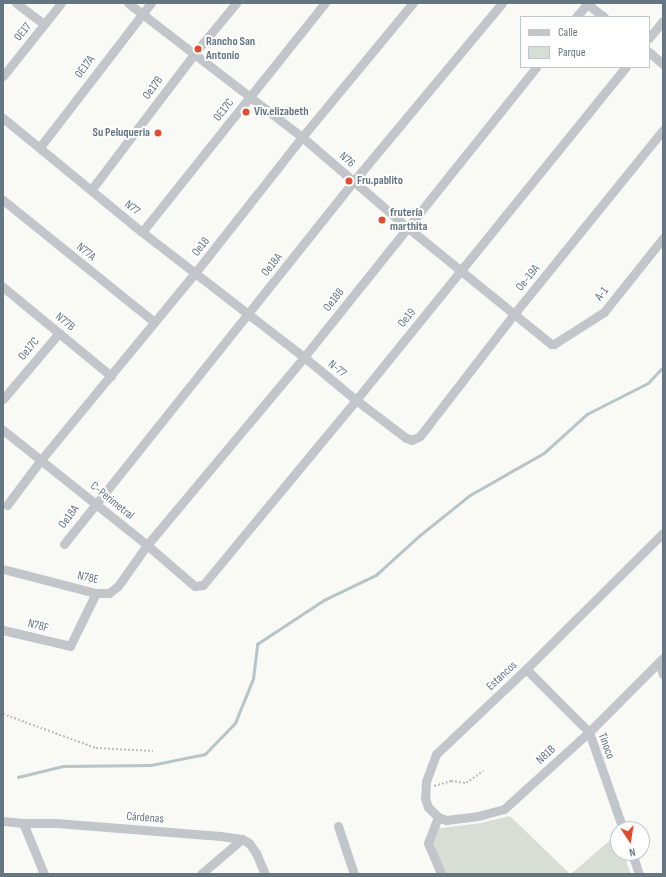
<!DOCTYPE html>
<html>
<head>
<meta charset="utf-8">
<style>
  body { margin:0 }
  #map { position:relative; width:666px; height:877px; overflow:hidden; background:#f9f9f6; font-family:"Sofia Sans Condensed",sans-serif }
  div>[style] { position:absolute }
  [style*='--x'] { left:calc(var(--x)*1px); top:calc(var(--y)*1px); width:calc(var(--w)*1px); rotate:calc(var(--a)*1deg) }
  .green>* { inset:0; background:#d9ded5 }
  .stream>* { height:2.5px; margin:-1.25px; padding:0 1.25px; transform-origin:1.25px; border-radius:1.25px; background:#b7c5c8 }
  .path>* { height:1.5px; margin-top:-0.75px; transform-origin:0; background:repeating-linear-gradient(90deg,#bcbfc1 0 2px,transparent 0 4px) }
  .street>* { height:9px; margin:-4.5px; padding:0 4.5px; transform-origin:4.5px; border-radius:4.5px; background:#c2c6ca }
  .dots>* { width:11px; height:11px; translate:-50% -50%; box-sizing:border-box; border:2px solid #fff; border-radius:50% }
  span { translate:-50% -50%; white-space:nowrap; text-align:center; line-height:1.15; -webkit-text-stroke:4px #fff; paint-order:stroke }
  .street-label { font-size:12px; color:#647681 }
  .poi-label { font-size:12px; color:#647681; font-weight:700 }
  .left { translate:0 -50%; text-align:left }
  .right { translate:-100% -50%; text-align:right }
  .frame { position:absolute; inset:0; border:4px solid #647681; pointer-events:none }
  .legend { position:absolute; left:520px; top:16px; width:130px; height:52px; box-sizing:border-box; background:#fff; border:1px solid #c1c8cd; margin:0; padding:5px 7px; list-style:none; font-size:12px; color:#647681 }
  .legend li { display:flex; align-items:center; gap:8px; height:20px }
  .legend b { width:20px; border:1px solid #c1c8cd }
  .north { position:absolute; left:610px; top:821px; width:40px; height:40px; box-sizing:border-box; background:#fff; border:1px solid #c1c8cd; border-radius:50%; rotate:168deg; font-size:11px; font-weight:700; line-height:16px; text-align:center; color:#647681 }
  .north::after { content:''; display:block; margin:auto; width:14px; height:18px; background:#e14b2e; clip-path:polygon(50% 0,100% 100%,50% 72%,0 100%) }
</style>
</head>
<body>
<div id="map">
  <div class="green">
    <i style="clip-path:polygon(510px 816px,570px 874px,439px 874px,431px 844px,434px 829px,481px 823px)"></i>
    <i style="clip-path:polygon(616px 835px,618px 840px,618px 853px,623px 853px,631px 874px,571px 874px)"></i>
  </div>
  <div class="stream">
    <i style="--x:18;--y:777;--w:46;--a:-13.7"></i>
    <i style="--x:63;--y:766;--w:88;--a:-0.7"></i>
    <i style="--x:151;--y:765;--w:55;--a:-11.5"></i>
    <i style="--x:205;--y:754;--w:43;--a:-45.9"></i>
    <i style="--x:235;--y:723;--w:48;--a:-67.8"></i>
    <i style="--x:253;--y:679;--w:35;--a:-83"></i>
    <i style="--x:257;--y:644;--w:80;--a:-33.3"></i>
    <i style="--x:324;--y:600;--w:58;--a:-25.7"></i>
    <i style="--x:376;--y:575;--w:58;--a:-42.2"></i>
    <i style="--x:419;--y:536;--w:65;--a:-38.8"></i>
    <i style="--x:470;--y:495;--w:85;--a:-29.6"></i>
    <i style="--x:544;--y:453;--w:58;--a:-42.2"></i>
    <i style="--x:587;--y:414;--w:68;--a:-26.9"></i>
    <i style="--x:648;--y:383;--w:22;--a:-47"></i>
  </div>
  <div class="path">
    <i style="--x:3;--y:714;--w:99;--a:20.1"></i>
    <i style="--x:96;--y:748;--w:57;--a:3"></i>
    <i style="--x:434;--y:786;--w:18;--a:-16"></i>
    <i style="--x:451;--y:781;--w:15;--a:8"></i>
    <i style="--x:466;--y:783;--w:21;--a:-35"></i>
  </div>
  <div class="street">
    <i style="--x:16;--y:3;--w:35;--a:37"></i>
    <i style="--x:128;--y:3;--w:220;--a:37.6"></i>
    <i style="--x:302;--y:137;--w:138;--a:40.6"></i>
    <i style="--x:407;--y:227;--w:186;--a:39.1"></i>
    <i style="--x:551;--y:344;--w:3;--a:0"></i>
    <i style="--x:554;--y:344;--w:59;--a:-32.6"></i>
    <i style="--x:604;--y:312;--w:95;--a:-51.4"></i>
    <i style="--x:586;--y:3;--w:23;--a:38"></i>
    <i style="--x:576;--y:17;--w:18;--a:-49"></i>
    <i style="--x:649;--y:38;--w:22;--a:-51"></i>
    <i style="--x:649;--y:52;--w:18;--a:41"></i>
    <i style="--x:3;--y:76;--w:93;--a:-51.5"></i>
    <i style="--x:3;--y:118;--w:180;--a:39.4"></i>
    <i style="--x:142;--y:232;--w:205;--a:37.7"></i>
    <i style="--x:304;--y:357;--w:67;--a:39.6"></i>
    <i style="--x:356;--y:400;--w:63;--a:37.2"></i>
    <i style="--x:406;--y:438;--w:6;--a:18"></i>
    <i style="--x:412;--y:440;--w:9;--a:-27"></i>
    <i style="--x:420;--y:436;--w:154;--a:-52.4"></i>
    <i style="--x:514;--y:314;--w:237;--a:-51"></i>
    <i style="--x:40;--y:147;--w:182;--a:-52.4"></i>
    <i style="--x:91;--y:190;--w:177;--a:-52.8"></i>
    <i style="--x:198;--y:49;--w:60;--a:-50.4"></i>
    <i style="--x:3;--y:200;--w:194;--a:38.9"></i>
    <i style="--x:142;--y:232;--w:293;--a:-51.4"></i>
    <i style="--x:3;--y:287;--w:140;--a:39.5"></i>
    <i style="--x:3;--y:399;--w:87;--a:-49.7"></i>
    <i style="--x:3;--y:430;--w:184;--a:38.6"></i>
    <i style="--x:147;--y:545;--w:58;--a:40.8"></i>
    <i style="--x:191;--y:583;--w:5;--a:37"></i>
    <i style="--x:195;--y:586;--w:8;--a:-7"></i>
    <i style="--x:203;--y:585;--w:240;--a:-50.4"></i>
    <i style="--x:356;--y:400;--w:429;--a:-51"></i>
    <i style="--x:7;--y:505;--w:55;--a:-53.1"></i>
    <i style="--x:40;--y:461;--w:244;--a:-50.5"></i>
    <i style="--x:195;--y:273;--w:173;--a:-51.8"></i>
    <i style="--x:302;--y:137;--w:174;--a:-50.4"></i>
    <i style="--x:663;--y:533;--w:193;--a:135.2"></i>
    <i style="--x:526;--y:669;--w:124;--a:136.6"></i>
    <i style="--x:436;--y:754;--w:29;--a:110"></i>
    <i style="--x:426;--y:781;--w:17;--a:93"></i>
    <i style="--x:425;--y:798;--w:9;--a:72"></i>
    <i style="--x:428;--y:807;--w:14;--a:45"></i>
    <i style="--x:438;--y:817;--w:9;--a:21"></i>
    <i style="--x:446;--y:820;--w:32;--a:-7"></i>
    <i style="--x:478;--y:816;--w:27;--a:-15"></i>
    <i style="--x:504;--y:809;--w:115;--a:-42.2"></i>
    <i style="--x:589;--y:732;--w:105;--a:-45"></i>
    <i style="--x:64;--y:544;--w:463;--a:-51.4"></i>
    <i style="--x:353;--y:182;--w:233;--a:-50.2"></i>
    <i style="--x:3;--y:569;--w:96;--a:14.5"></i>
    <i style="--x:96;--y:593;--w:13;--a:0"></i>
    <i style="--x:109;--y:593;--w:11;--a:-38"></i>
    <i style="--x:118;--y:586;--w:50;--a:-54.7"></i>
    <i style="--x:147;--y:545;--w:245;--a:-50.1"></i>
    <i style="--x:304;--y:357;--w:371;--a:-51.3"></i>
    <i style="--x:3;--y:630;--w:69;--a:13.4"></i>
    <i style="--x:70;--y:646;--w:59;--a:-63.9"></i>
    <i style="--x:659;--y:662;--w:13;--a:72"></i>
    <i style="--x:526;--y:669;--w:89;--a:45"></i>
    <i style="--x:589;--y:732;--w:103;--a:70.7"></i>
    <i style="--x:438;--y:817;--w:28;--a:111"></i>
    <i style="--x:428;--y:843;--w:34;--a:67"></i>
    <i style="--x:3;--y:821;--w:20;--a:6"></i>
    <i style="--x:23;--y:823;--w:33;--a:0"></i>
    <i style="--x:56;--y:823;--w:165;--a:4.5"></i>
    <i style="--x:220;--y:836;--w:22;--a:8"></i>
    <i style="--x:242;--y:839;--w:8;--a:30"></i>
    <i style="--x:249;--y:843;--w:12;--a:55"></i>
    <i style="--x:256;--y:853;--w:23;--a:67"></i>
    <i style="--x:23;--y:823;--w:55;--a:67.6"></i>
    <i style="--x:338;--y:826;--w:51;--a:71.6"></i>
    <i style="--x:632;--y:853;--w:22;--a:72"></i>
    <i style="--x:201;--y:874;--w:54;--a:-40.5"></i>
  </div>
  <div class="dots">
    <i style="left:198px;top:49px;background:#e14b2e"></i>
    <i style="left:246px;top:112px;background:#e14b2e"></i>
    <i style="left:158px;top:133px;background:#e14b2e"></i>
    <i style="left:349px;top:181px;background:#e14b2e"></i>
    <i style="left:382px;top:220px;background:#e14b2e"></i>
  </div>
  <div class="street-label">
    <span style="left:23px;top:32px;rotate:-51deg">0E17</span>
    <span style="left:85px;top:67px;rotate:-53deg">0E17A</span>
    <span style="left:153px;top:88px;rotate:-53deg">Oe17B</span>
    <span style="left:224px;top:110px;rotate:-52deg">0E17C</span>
    <span style="left:347px;top:160px;rotate:41deg">N76</span>
    <span style="left:132px;top:208px;rotate:39deg">N77</span>
    <span style="left:201px;top:247px;rotate:-52deg">Oe18</span>
    <span style="left:86px;top:252px;rotate:39deg">N77A</span>
    <span style="left:272px;top:265px;rotate:-51deg">Oe18A</span>
    <span style="left:528px;top:278px;rotate:-51deg">Oe-19A</span>
    <span style="left:602px;top:294px;rotate:-52deg">A-1</span>
    <span style="left:334px;top:300px;rotate:-52deg">Oe18B</span>
    <span style="left:407px;top:318px;rotate:-51deg">Oe19</span>
    <span style="left:65px;top:322px;rotate:39deg">N77B</span>
    <span style="left:29px;top:349px;rotate:-50deg">Oe17C</span>
    <span style="left:337px;top:369px;rotate:39deg">N-77</span>
    <span style="left:112px;top:501px;rotate:39deg">C-Perimetral</span>
    <span style="left:69px;top:517px;rotate:-53deg">Oe18A</span>
    <span style="left:88px;top:578px;rotate:12deg">N78E</span>
    <span style="left:38px;top:626px;rotate:14deg">N78F</span>
    <span style="left:502px;top:676px;rotate:-43deg">Estancos</span>
    <span style="left:606px;top:746px;rotate:70deg">Tinoco</span>
    <span style="left:546px;top:755px;rotate:-43deg">N81B</span>
    <span style="left:145px;top:818px;rotate:4deg">Cárdenas</span>
  </div>
  <div class="poi-label">
    <span class="left" style="left:206px;top:49px">Rancho San<br>Antonio</span>
    <span class="left" style="left:254px;top:112px">Viv.elizabeth</span>
    <span class="right" style="left:150px;top:133px">Su Peluqueria</span>
    <span class="left" style="left:357px;top:181px">Fru.pablito</span>
    <span class="left" style="left:390px;top:220px">frutería<br>marthita</span>
  </div>
  <div class="frame"></div>
  <ul class="legend">
  <li><b style="height:5px;background:#c2c6ca"></b>Calle</li>
  <li><b style="height:11px;background:#d9ded5"></b>Parque</li>
  </ul>
  <div class="north">N</div>
</div>
</body>
</html>
